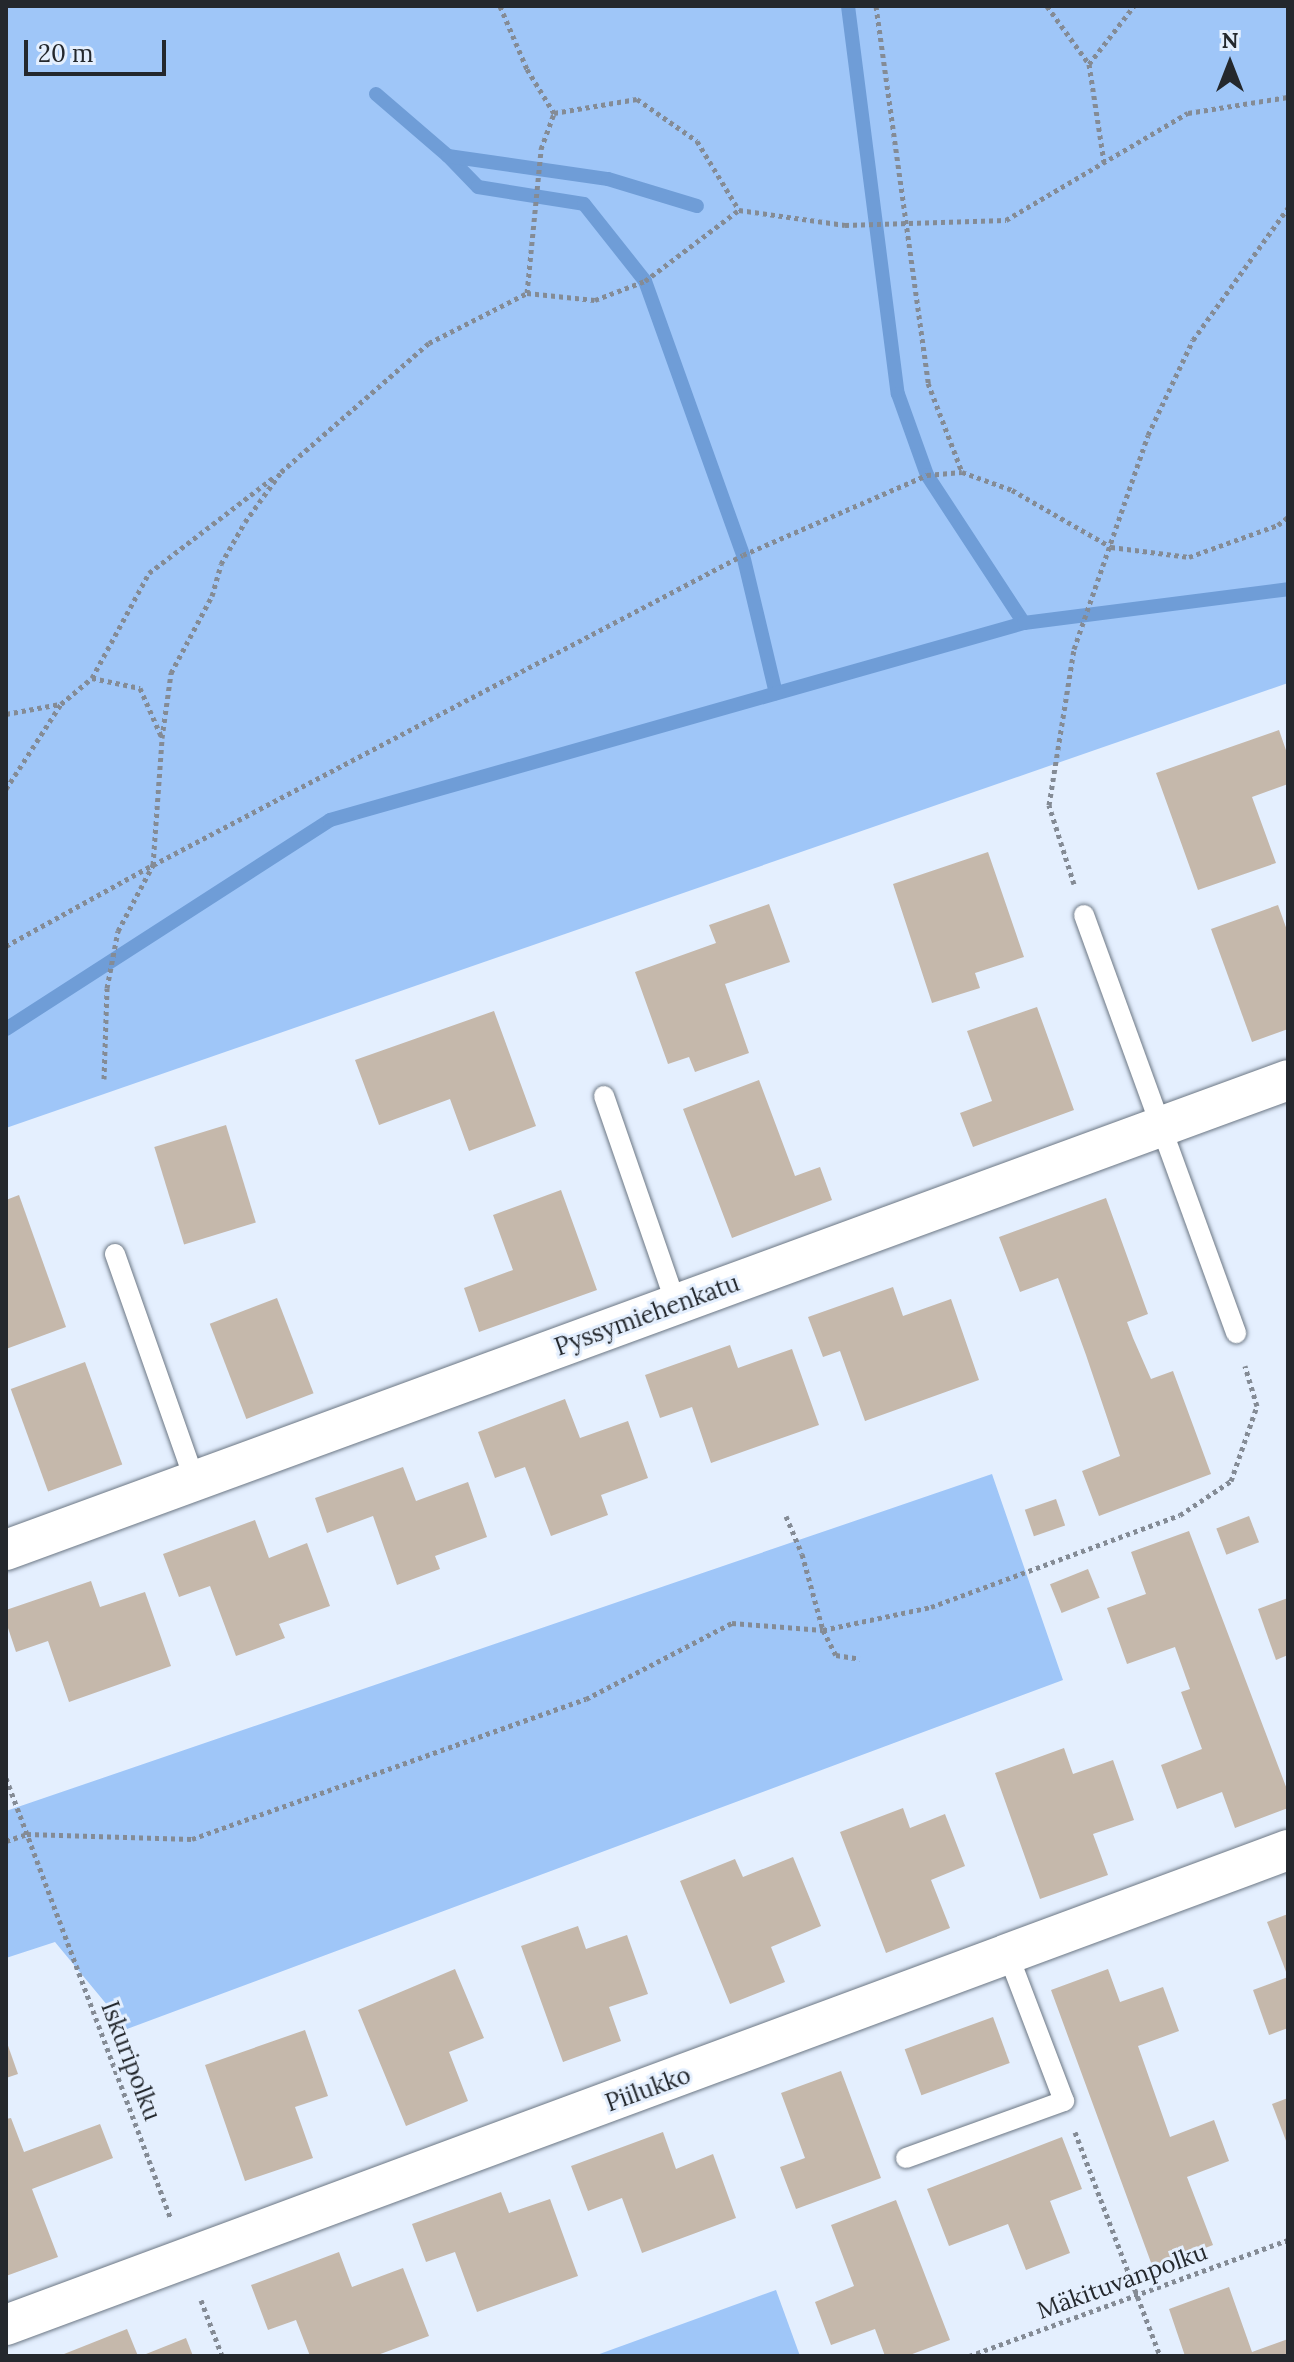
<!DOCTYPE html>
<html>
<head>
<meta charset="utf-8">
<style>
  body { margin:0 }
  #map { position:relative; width:1294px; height:2362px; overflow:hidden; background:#e4effe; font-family:Lora,serif }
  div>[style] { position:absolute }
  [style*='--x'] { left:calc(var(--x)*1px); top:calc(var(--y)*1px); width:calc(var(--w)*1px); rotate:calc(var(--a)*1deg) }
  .green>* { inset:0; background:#9fc6f8 }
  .stream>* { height:14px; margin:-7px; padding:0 7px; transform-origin:7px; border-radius:7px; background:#6f9dd7 }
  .building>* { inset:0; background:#c5b8ab; transform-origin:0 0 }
  .path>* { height:5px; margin-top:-2.5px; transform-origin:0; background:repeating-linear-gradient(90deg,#848b95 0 4px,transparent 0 8px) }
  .roads { filter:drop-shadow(0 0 2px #6c7784) drop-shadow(0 0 2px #6c7784) }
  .lane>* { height:20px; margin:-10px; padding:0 10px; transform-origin:10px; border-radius:10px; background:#fff }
  .street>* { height:40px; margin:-20px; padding:0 20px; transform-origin:20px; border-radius:20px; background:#fff }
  span { translate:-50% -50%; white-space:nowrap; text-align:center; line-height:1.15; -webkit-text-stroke:6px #e4effe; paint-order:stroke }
  .street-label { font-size:24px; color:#24282d }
  .frame { position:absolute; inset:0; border:8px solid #24282d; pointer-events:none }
  .north { position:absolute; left:1190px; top:24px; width:80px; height:80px; -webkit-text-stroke:6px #e4effe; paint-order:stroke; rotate:0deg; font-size:22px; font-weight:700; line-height:32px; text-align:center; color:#24282d }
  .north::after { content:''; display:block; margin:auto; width:28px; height:36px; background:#24282d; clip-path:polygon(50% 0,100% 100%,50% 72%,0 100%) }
  .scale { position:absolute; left:24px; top:40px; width:142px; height:36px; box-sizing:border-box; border:4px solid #24282d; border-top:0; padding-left:10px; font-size:24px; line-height:28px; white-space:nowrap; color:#24282d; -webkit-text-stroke:6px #e4effe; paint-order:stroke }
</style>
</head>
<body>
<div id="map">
  <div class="green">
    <i style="clip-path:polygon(6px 6px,1288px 6px,1288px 683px,6px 1128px)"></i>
    <i style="clip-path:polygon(992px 1474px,1063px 1680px,127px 2029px,55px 1942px,6px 1958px,6px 1811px)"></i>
    <i style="clip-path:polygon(776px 2290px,800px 2356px,594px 2356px)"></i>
  </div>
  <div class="stream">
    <i style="--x:848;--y:6;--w:391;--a:82.7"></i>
    <i style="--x:898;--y:394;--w:86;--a:70.3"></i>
    <i style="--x:927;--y:475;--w:177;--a:56.8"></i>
    <i style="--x:376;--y:94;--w:95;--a:40.7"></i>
    <i style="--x:448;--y:156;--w:43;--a:45.9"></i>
    <i style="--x:478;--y:187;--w:107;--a:9.1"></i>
    <i style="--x:584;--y:204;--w:98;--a:51.6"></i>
    <i style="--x:645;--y:281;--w:291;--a:70.3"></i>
    <i style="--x:743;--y:555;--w:142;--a:76.6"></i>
    <i style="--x:448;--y:156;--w:162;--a:8.2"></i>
    <i style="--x:608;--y:179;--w:93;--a:16.9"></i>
    <i style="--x:6;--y:1029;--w:386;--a:-32.8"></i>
    <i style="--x:330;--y:820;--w:721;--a:-15.85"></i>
    <i style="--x:1024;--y:623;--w:266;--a:-7.3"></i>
  </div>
  <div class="building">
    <i style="clip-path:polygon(1279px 730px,1288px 756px,1288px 784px,1252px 797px,1276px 863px,1198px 890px,1156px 773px)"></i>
    <i style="clip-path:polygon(988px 852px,1024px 957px,975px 973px,980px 988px,932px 1003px,893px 884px)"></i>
    <i style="clip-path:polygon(769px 904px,790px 962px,725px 984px,749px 1053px,695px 1072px,689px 1057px,668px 1064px,635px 972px,716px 943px,709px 925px)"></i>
    <i style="clip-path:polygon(1278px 905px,1288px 933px,1288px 1029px,1252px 1042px,1211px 929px)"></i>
    <i style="clip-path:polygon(1037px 1007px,1074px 1110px,973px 1147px,960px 1113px,992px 1101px,967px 1031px)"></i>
    <i style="clip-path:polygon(494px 1011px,536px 1126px,469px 1151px,450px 1099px,379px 1125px,355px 1060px)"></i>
    <i style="clip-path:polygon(759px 1080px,795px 1176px,820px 1167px,832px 1200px,732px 1238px,683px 1109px)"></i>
    <i style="left:226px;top:1125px;width:102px;height:75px;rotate:73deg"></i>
    <i style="clip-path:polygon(561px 1190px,597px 1290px,479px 1332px,464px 1288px,513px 1270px,493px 1215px)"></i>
    <i style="clip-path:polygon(19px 1195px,66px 1327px,6px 1349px,6px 1200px)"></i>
    <i style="clip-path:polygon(1106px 1198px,1148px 1314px,1127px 1322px,1133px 1338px,1151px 1379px,1173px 1371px,1211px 1474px,1099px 1516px,1082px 1471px,1120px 1456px,1086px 1355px,1058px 1278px,1020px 1292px,999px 1237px)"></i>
    <i style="clip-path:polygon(893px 1287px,903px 1316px,951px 1299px,979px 1380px,865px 1421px,840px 1351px,823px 1357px,808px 1317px)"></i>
    <i style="left:277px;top:1298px;width:102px;height:72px;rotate:69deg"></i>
    <i style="clip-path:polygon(730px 1345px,738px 1368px,792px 1349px,819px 1425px,711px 1463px,692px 1407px,660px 1418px,645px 1375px)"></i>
    <i style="left:85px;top:1362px;width:109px;height:79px;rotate:70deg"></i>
    <i style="clip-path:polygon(565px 1399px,580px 1438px,628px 1421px,648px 1478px,601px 1495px,608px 1515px,551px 1536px,525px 1467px,495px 1478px,478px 1432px)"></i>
    <i style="clip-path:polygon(403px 1467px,416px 1501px,468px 1482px,487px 1537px,435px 1556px,440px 1569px,397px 1585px,373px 1516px,327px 1533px,315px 1498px)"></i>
    <i style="left:1056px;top:1499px;width:28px;height:33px;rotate:71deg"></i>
    <i style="left:1249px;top:1516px;width:28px;height:35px;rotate:69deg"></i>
    <i style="clip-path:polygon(255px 1520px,269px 1558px,307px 1543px,330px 1606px,279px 1624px,285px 1638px,236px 1656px,210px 1586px,179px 1597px,163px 1554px)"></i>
    <i style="clip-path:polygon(1189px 1531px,1288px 1792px,1288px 1808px,1235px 1828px,1222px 1792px,1177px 1809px,1161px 1765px,1202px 1749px,1181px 1692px,1190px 1689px,1175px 1647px,1127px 1664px,1107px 1608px,1146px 1594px,1131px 1552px)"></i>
    <i style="left:1088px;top:1569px;width:31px;height:41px;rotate:68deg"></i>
    <i style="clip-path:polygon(91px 1581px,100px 1607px,145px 1592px,171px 1666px,69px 1702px,48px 1641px,16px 1652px,6px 1622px,6px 1610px)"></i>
    <i style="clip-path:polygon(1288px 1598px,1288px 1655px,1276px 1660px,1258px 1609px)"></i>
    <i style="clip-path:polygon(1064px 1748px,1073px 1774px,1113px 1760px,1134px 1820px,1093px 1834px,1108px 1875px,1040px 1899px,995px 1773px)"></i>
    <i style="clip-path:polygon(903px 1808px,910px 1828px,945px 1814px,965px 1866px,931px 1880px,950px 1928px,886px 1953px,840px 1832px)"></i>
    <i style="clip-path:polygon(793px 1857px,821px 1926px,771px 1947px,785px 1982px,730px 2004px,680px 1881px,735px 1859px,743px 1877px)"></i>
    <i style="clip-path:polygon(1288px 1914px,1288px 1977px,1267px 1922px)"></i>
    <i style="clip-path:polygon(578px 1926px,586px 1949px,627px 1935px,648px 1994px,609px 2007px,621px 2041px,563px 2062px,521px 1946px)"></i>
    <i style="clip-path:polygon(455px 1969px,484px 2038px,449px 2052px,468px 2101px,406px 2126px,358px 2010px)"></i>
    <i style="clip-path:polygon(1108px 1969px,1120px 2002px,1163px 1987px,1179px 2031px,1138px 2046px,1170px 2137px,1214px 2120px,1229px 2161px,1187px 2177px,1213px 2245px,1153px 2268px,1051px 1990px)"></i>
    <i style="clip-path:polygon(1288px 1977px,1288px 2028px,1269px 2035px,1253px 1990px)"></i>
    <i style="left:993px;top:2017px;width:49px;height:94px;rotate:70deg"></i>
    <i style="clip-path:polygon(305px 2030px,328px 2096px,295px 2107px,313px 2158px,245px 2181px,205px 2065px)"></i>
    <i style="clip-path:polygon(6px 2040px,18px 2074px,6px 2078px)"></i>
    <i style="clip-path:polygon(841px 2071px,881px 2178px,796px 2209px,780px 2167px,805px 2158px,781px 2093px)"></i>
    <i style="clip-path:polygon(1288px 2098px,1288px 2146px,1272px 2104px)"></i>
    <i style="clip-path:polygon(11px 2118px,24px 2152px,100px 2124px,113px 2158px,32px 2189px,58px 2257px,6px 2276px,6px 2119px)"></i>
    <i style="clip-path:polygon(663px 2132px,676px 2169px,713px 2154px,736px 2218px,642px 2253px,622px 2198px,588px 2211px,571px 2166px)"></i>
    <i style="clip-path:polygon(1062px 2137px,1082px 2189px,1050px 2201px,1070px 2253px,1026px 2270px,1008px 2224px,949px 2246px,927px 2189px)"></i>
    <i style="clip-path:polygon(501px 2192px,509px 2213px,550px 2199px,578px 2276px,477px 2312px,455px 2252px,426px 2262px,412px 2224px)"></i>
    <i style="clip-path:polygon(896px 2200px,950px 2340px,907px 2356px,885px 2356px,875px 2329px,831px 2345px,815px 2302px,854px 2286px,831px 2225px)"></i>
    <i style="clip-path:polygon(339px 2252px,352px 2287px,403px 2268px,429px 2336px,375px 2356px,310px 2356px,296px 2320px,268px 2330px,251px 2285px)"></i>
    <i style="clip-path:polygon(1229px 2287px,1252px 2352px,1288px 2339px,1288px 2356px,1185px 2356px,1169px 2309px)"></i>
    <i style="clip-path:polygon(127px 2329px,138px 2356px,59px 2356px)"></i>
    <i style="clip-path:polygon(186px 2338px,193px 2356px,141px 2356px)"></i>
  </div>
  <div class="path">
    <i style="--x:500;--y:6;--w:69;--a:66.8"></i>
    <i style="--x:527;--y:69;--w:52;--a:58.5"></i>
    <i style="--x:876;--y:6;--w:381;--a:82.1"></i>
    <i style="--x:928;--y:383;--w:95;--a:69.1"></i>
    <i style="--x:1047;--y:6;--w:72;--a:54.1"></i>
    <i style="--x:1089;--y:64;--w:99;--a:81.3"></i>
    <i style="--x:1089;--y:64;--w:73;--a:-52.2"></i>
    <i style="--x:554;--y:113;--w:84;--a:-9.6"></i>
    <i style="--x:637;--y:99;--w:73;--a:35"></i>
    <i style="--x:697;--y:141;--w:81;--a:58.7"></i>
    <i style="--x:739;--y:210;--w:107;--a:8.1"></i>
    <i style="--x:845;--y:225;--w:161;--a:-1.8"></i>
    <i style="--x:1006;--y:220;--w:211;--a:-30.5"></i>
    <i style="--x:1188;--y:113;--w:101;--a:-9.1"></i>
    <i style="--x:527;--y:293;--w:68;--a:5.9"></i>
    <i style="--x:595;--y:300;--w:53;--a:-20.8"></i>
    <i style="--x:645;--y:281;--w:118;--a:-37.1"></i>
    <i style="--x:92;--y:678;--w:49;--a:11.8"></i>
    <i style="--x:140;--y:688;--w:55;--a:66.3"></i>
    <i style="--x:6;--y:714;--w:55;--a:-10.5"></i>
    <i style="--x:6;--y:789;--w:101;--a:-57.1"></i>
    <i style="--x:61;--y:704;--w:40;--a:-40"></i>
    <i style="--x:92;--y:678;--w:119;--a:-61.5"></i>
    <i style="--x:149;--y:573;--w:158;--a:-37.5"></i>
    <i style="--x:1074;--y:884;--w:83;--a:-107.6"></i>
    <i style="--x:1049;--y:805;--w:158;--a:-80.9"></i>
    <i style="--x:1074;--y:649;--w:226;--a:-70.9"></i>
    <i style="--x:1148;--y:435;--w:105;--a:-64.7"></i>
    <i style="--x:1193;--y:340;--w:163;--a:-54.3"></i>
    <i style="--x:6;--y:946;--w:168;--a:-28.9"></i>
    <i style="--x:153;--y:865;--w:666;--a:-27.72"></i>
    <i style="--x:743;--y:555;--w:201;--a:-23.5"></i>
    <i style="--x:927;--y:475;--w:35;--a:-5"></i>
    <i style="--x:962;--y:472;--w:53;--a:19.8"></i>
    <i style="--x:1012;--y:490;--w:114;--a:29.9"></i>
    <i style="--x:1111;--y:547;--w:79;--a:7.3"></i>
    <i style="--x:1189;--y:557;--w:95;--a:-19.8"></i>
    <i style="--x:1278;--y:525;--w:13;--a:-39"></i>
    <i style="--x:104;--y:1079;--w:91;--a:-88.1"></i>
    <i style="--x:107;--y:988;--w:58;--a:-79.1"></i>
    <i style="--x:118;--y:931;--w:75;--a:-62.1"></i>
    <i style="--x:153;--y:865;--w:127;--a:-85.9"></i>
    <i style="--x:162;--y:738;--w:66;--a:-82.1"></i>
    <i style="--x:171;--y:673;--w:87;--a:-62"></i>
    <i style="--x:212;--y:596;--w:33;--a:-74"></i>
    <i style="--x:221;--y:564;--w:48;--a:-60.3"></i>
    <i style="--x:245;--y:522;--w:62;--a:-54.2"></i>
    <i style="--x:281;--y:472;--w:196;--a:-41.1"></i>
    <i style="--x:429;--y:343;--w:110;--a:-27"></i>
    <i style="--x:527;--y:293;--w:145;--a:-84.4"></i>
    <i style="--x:541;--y:149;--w:38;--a:-70"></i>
    <i style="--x:786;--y:1516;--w:41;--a:67.2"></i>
    <i style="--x:802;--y:1554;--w:79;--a:74.6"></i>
    <i style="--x:823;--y:1630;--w:28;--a:63"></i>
    <i style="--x:836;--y:1655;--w:24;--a:9"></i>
    <i style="--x:6;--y:1778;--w:471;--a:69.5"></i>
    <i style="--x:6;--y:1841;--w:22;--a:-18"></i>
    <i style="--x:27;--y:1834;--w:165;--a:1.7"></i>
    <i style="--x:192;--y:1839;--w:418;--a:-19.6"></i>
    <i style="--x:586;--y:1699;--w:165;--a:-27.5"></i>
    <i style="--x:732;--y:1623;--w:91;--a:4.4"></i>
    <i style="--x:823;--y:1630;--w:110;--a:-12"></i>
    <i style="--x:931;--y:1607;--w:265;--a:-20.3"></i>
    <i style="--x:1180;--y:1515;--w:61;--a:-33.7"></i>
    <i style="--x:1231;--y:1481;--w:79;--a:-70.9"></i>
    <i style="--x:1257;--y:1406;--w:42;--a:-106.7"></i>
    <i style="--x:1075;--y:2132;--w:240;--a:69.2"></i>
    <i style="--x:201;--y:2300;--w:60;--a:69.4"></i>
    <i style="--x:969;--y:2356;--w:339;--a:-20"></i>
  </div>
  <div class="roads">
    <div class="lane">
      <i style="--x:1084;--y:915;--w:445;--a:70"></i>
      <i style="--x:604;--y:1096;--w:220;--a:70.9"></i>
      <i style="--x:115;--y:1254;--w:241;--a:70.6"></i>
      <i style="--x:906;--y:2158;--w:168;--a:-19.8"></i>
      <i style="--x:1064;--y:2101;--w:157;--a:-110.9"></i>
    </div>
    <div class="street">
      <i style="--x:6;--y:1550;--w:1365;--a:-20.13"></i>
      <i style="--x:6;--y:2325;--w:1367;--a:-20.33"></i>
    </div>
  </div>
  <div class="street-label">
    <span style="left:647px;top:1315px;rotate:-20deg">Pyssymiehenkatu</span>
    <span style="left:131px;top:2061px;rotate:69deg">Iskuripolku</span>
    <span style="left:648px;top:2089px;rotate:-20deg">Piilukko</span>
    <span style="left:1122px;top:2281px;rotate:-20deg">Mäkituvanpolku</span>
  </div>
  <div class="frame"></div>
  <div class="north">N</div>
  <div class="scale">20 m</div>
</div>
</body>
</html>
